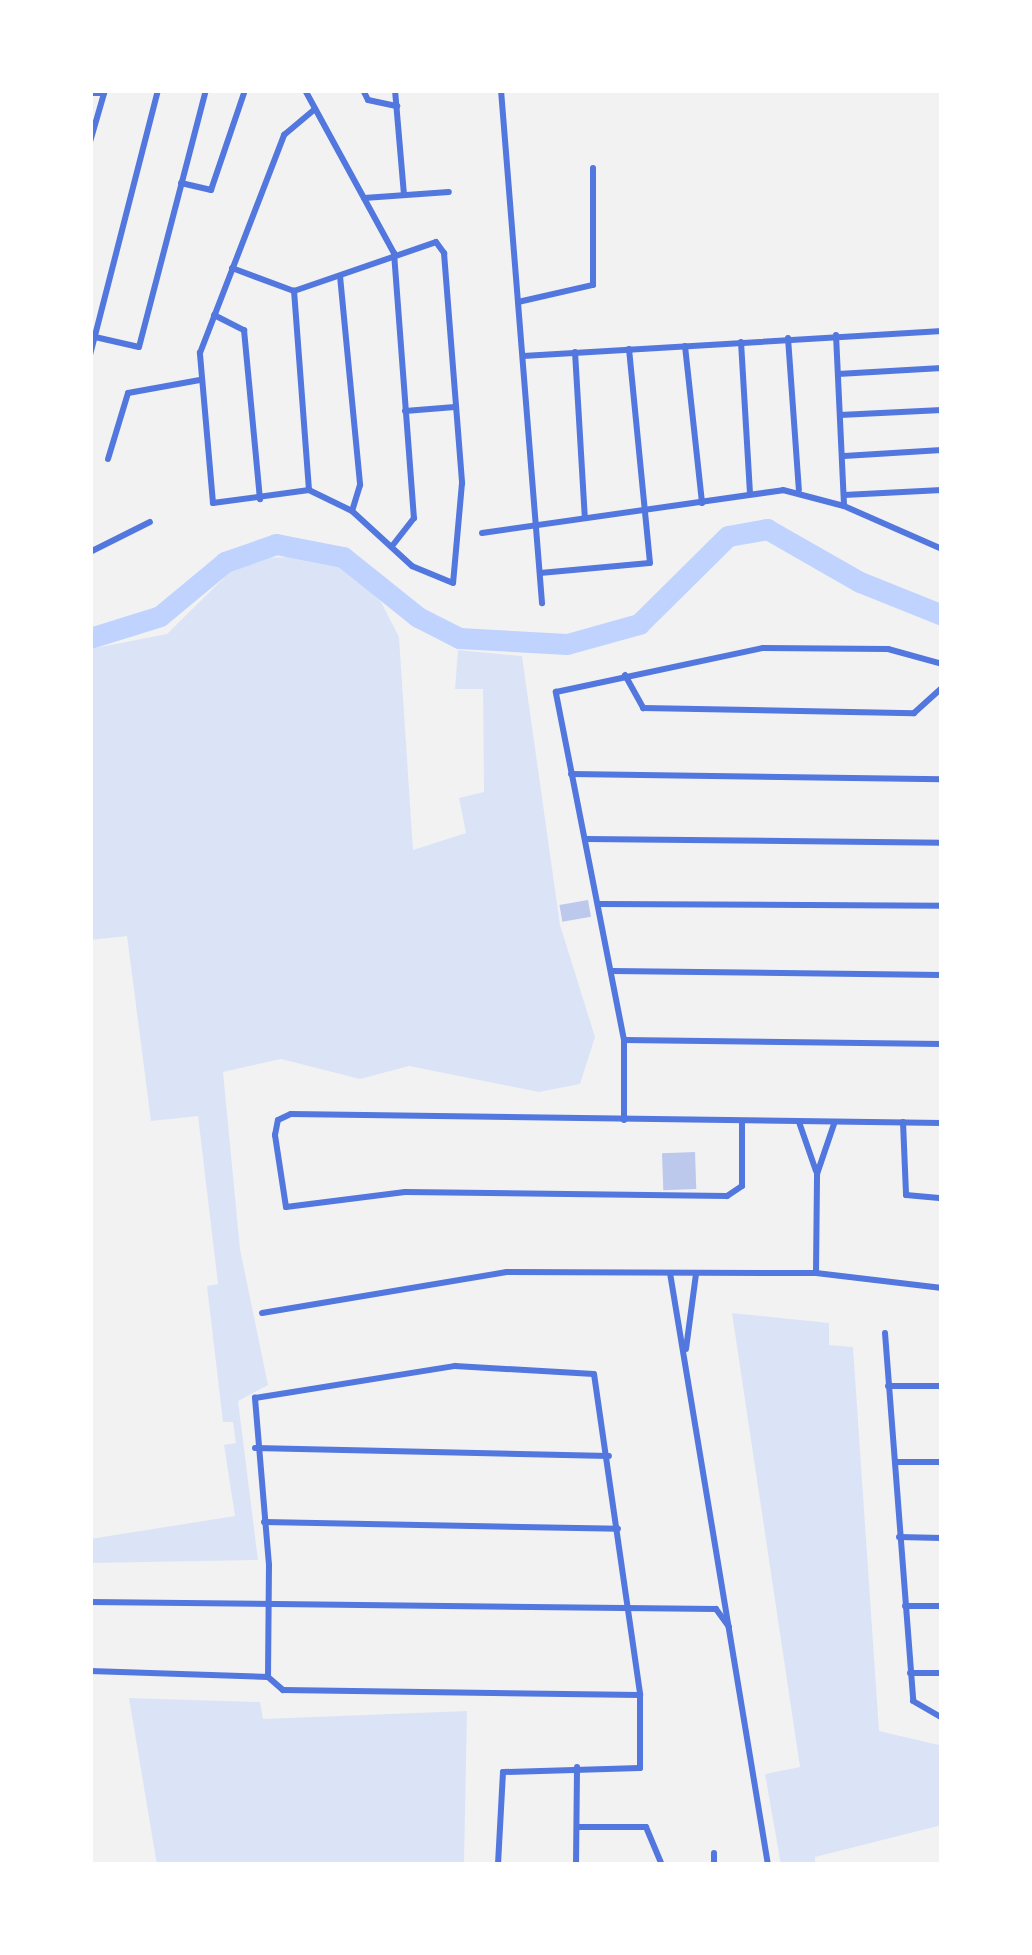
<!DOCTYPE html>
<html>
<head>
<meta charset="utf-8">
<style>
  body { margin:0 }
  #map { position:relative; width:1032px; height:1955px; overflow:hidden; background:#f2f2f2; font-family:"Roboto Condensed",sans-serif }
  div>[style] { position:absolute }
  [style*='--x'] { left:calc(var(--x)*1px); top:calc(var(--y)*1px); width:calc(var(--w)*1px); rotate:calc(var(--a)*1deg) }
  .green>* { inset:0; background:#dbe4f7 }
  .river>* { height:21px; margin:-10.5px; padding:0 10.5px; transform-origin:10.5px; border-radius:10.5px; background:#bfd3fe }
  .building>* { inset:0; background:#bdc9ec; transform-origin:0 0 }
  .minor>* { height:6px; margin:-3px; padding:0 3px; transform-origin:3px; border-radius:3px; background:#5277de }
  span { translate:-50% -50%; white-space:nowrap; text-align:center; line-height:1.15; -webkit-text-stroke:9px #fff; paint-order:stroke }
  .frame { position:absolute; inset:0; border:93px solid #fff; pointer-events:none }
</style>
</head>
<body>
<div id="map">
  <div class="green">
    <i style="clip-path:polygon(310px 556px,349px 570px,381px 602px,399px 637px,413px 850px,466px 833px,459px 798px,484px 792px,483px 689px,455px 689px,458px 650px,522px 656px,560px 925px,595px 1037px,580px 1084px,539px 1092px,409px 1066px,360px 1079px,281px 1059px,223px 1072px,240px 1249px,268px 1385px,238px 1401px,258px 1560px,90px 1563px,90px 1539px,235px 1516px,224px 1445px,236px 1443px,233px 1422px,223px 1422px,207px 1286px,218px 1284px,198px 1116px,151px 1121px,127px 936px,90px 940px,90px 649px,167px 634px,243px 559px)"></i>
    <i style="clip-path:polygon(732px 1313px,829px 1323px,829px 1345px,853px 1347px,879px 1731px,939px 1745px,942px 1757px,942px 1825px,815px 1857px,815px 1865px,781px 1865px,765px 1774px,800px 1767px)"></i>
    <i style="clip-path:polygon(129px 1698px,260px 1702px,263px 1719px,467px 1711px,464px 1865px,157px 1865px)"></i>
  </div>
  <div class="river">
    <i style="--x:90;--y:638;--w:73;--a:-17.4"></i>
    <i style="--x:160;--y:616;--w:85;--a:-39.7"></i>
    <i style="--x:225;--y:562;--w:54;--a:-19.4"></i>
    <i style="--x:276;--y:544;--w:68;--a:11"></i>
    <i style="--x:343;--y:557;--w:96;--a:38.7"></i>
    <i style="--x:418;--y:617;--w:46;--a:27.1"></i>
    <i style="--x:459;--y:638;--w:108;--a:3.2"></i>
    <i style="--x:567;--y:644;--w:75;--a:-15.5"></i>
    <i style="--x:639;--y:624;--w:125;--a:-44.7"></i>
    <i style="--x:728;--y:536;--w:40;--a:-10"></i>
    <i style="--x:767;--y:529;--w:107;--a:29.7"></i>
    <i style="--x:860;--y:582;--w:88;--a:21.9"></i>
  </div>
  <div class="building">
    <i style="left:588px;top:900px;width:17px;height:29px;rotate:80deg"></i>
    <i style="left:695px;top:1152px;width:37px;height:33px;rotate:88deg"></i>
  </div>
  <div class="minor">
    <i style="--x:305;--y:90;--w:186;--a:61.4"></i>
    <i style="--x:394;--y:253;--w:266;--a:85.7"></i>
    <i style="--x:414;--y:518;--w:33;--a:128"></i>
    <i style="--x:363;--y:90;--w:11;--a:63"></i>
    <i style="--x:368;--y:100;--w:30;--a:12"></i>
    <i style="--x:395;--y:90;--w:105;--a:85.1"></i>
    <i style="--x:501;--y:90;--w:515;--a:85.43"></i>
    <i style="--x:90;--y:93;--w:14;--a:0"></i>
    <i style="--x:90;--y:142;--w:54;--a:-73.9"></i>
    <i style="--x:181;--y:183;--w:31;--a:13"></i>
    <i style="--x:211;--y:190;--w:106;--a:-71.2"></i>
    <i style="--x:364;--y:198;--w:85;--a:-4"></i>
    <i style="--x:232;--y:268;--w:66;--a:20.4"></i>
    <i style="--x:340;--y:276;--w:210;--a:84.5"></i>
    <i style="--x:360;--y:485;--w:27;--a:107"></i>
    <i style="--x:518;--y:302;--w:77;--a:-12.8"></i>
    <i style="--x:593;--y:285;--w:117;--a:-90"></i>
    <i style="--x:214;--y:315;--w:34;--a:27"></i>
    <i style="--x:244;--y:330;--w:170;--a:84.6"></i>
    <i style="--x:836;--y:335;--w:171;--a:87.3"></i>
    <i style="--x:95;--y:337;--w:45;--a:12.8"></i>
    <i style="--x:139;--y:347;--w:266;--a:-75.4"></i>
    <i style="--x:788;--y:338;--w:152;--a:85.9"></i>
    <i style="--x:741;--y:342;--w:152;--a:86.6"></i>
    <i style="--x:685;--y:346;--w:158;--a:83.8"></i>
    <i style="--x:575;--y:352;--w:166;--a:86.6"></i>
    <i style="--x:90;--y:355;--w:274;--a:-75.6"></i>
    <i style="--x:523;--y:356;--w:420;--a:-3.4"></i>
    <i style="--x:838;--y:374;--w:104;--a:-3.3"></i>
    <i style="--x:405;--y:411;--w:50;--a:-4.6"></i>
    <i style="--x:840;--y:415;--w:102;--a:-2.8"></i>
    <i style="--x:844;--y:456;--w:98;--a:-3.5"></i>
    <i style="--x:108;--y:459;--w:69;--a:-73.1"></i>
    <i style="--x:128;--y:393;--w:73;--a:-10.2"></i>
    <i style="--x:309;--y:490;--w:200;--a:-94.3"></i>
    <i style="--x:294;--y:291;--w:150;--a:-19"></i>
    <i style="--x:436;--y:242;--w:14;--a:54"></i>
    <i style="--x:444;--y:253;--w:231;--a:85.5"></i>
    <i style="--x:462;--y:483;--w:100;--a:95.1"></i>
    <i style="--x:453;--y:583;--w:44;--a:-157.5"></i>
    <i style="--x:412;--y:566;--w:81;--a:-137.5"></i>
    <i style="--x:352;--y:511;--w:48;--a:-154"></i>
    <i style="--x:309;--y:490;--w:97;--a:172.3"></i>
    <i style="--x:213;--y:503;--w:151;--a:-95"></i>
    <i style="--x:200;--y:353;--w:234;--a:-68.9"></i>
    <i style="--x:284;--y:135;--w:40;--a:-40"></i>
    <i style="--x:844;--y:495;--w:98;--a:-2.9"></i>
    <i style="--x:482;--y:533;--w:304;--a:-8.1"></i>
    <i style="--x:783;--y:490;--w:63;--a:14.7"></i>
    <i style="--x:844;--y:506;--w:107;--a:23.7"></i>
    <i style="--x:90;--y:552;--w:67;--a:-26.6"></i>
    <i style="--x:540;--y:573;--w:110;--a:-5.2"></i>
    <i style="--x:650;--y:563;--w:215;--a:-95.6"></i>
    <i style="--x:625;--y:675;--w:38;--a:61"></i>
    <i style="--x:643;--y:708;--w:271;--a:1.1"></i>
    <i style="--x:914;--y:713;--w:38;--a:-42"></i>
    <i style="--x:571;--y:774;--w:371;--a:0.8"></i>
    <i style="--x:586;--y:839;--w:356;--a:0.6"></i>
    <i style="--x:599;--y:904;--w:343;--a:0.3"></i>
    <i style="--x:612;--y:971;--w:330;--a:0.7"></i>
    <i style="--x:624;--y:1040;--w:318;--a:0.7"></i>
    <i style="--x:624;--y:1120;--w:80;--a:-90"></i>
    <i style="--x:624;--y:1040;--w:355;--a:-101.1"></i>
    <i style="--x:556;--y:692;--w:212;--a:-12"></i>
    <i style="--x:763;--y:648;--w:125;--a:0.5"></i>
    <i style="--x:888;--y:649;--w:56;--a:15.5"></i>
    <i style="--x:742;--y:1122;--w:64;--a:90"></i>
    <i style="--x:742;--y:1186;--w:18;--a:146"></i>
    <i style="--x:727;--y:1196;--w:322;--a:-179.3"></i>
    <i style="--x:405;--y:1192;--w:120;--a:172.8"></i>
    <i style="--x:286;--y:1207;--w:73;--a:-98.7"></i>
    <i style="--x:275;--y:1135;--w:15;--a:-79"></i>
    <i style="--x:278;--y:1120;--w:14;--a:-25"></i>
    <i style="--x:291;--y:1114;--w:651;--a:0.79"></i>
    <i style="--x:799;--y:1122;--w:52;--a:70.9"></i>
    <i style="--x:903;--y:1122;--w:73;--a:87.6"></i>
    <i style="--x:906;--y:1195;--w:36;--a:5"></i>
    <i style="--x:670;--y:1273;--w:600;--a:80.6"></i>
    <i style="--x:816;--y:1273;--w:99;--a:-89.4"></i>
    <i style="--x:817;--y:1174;--w:53;--a:-71.2"></i>
    <i style="--x:262;--y:1313;--w:248;--a:-9.5"></i>
    <i style="--x:507;--y:1272;--w:309;--a:0.2"></i>
    <i style="--x:816;--y:1273;--w:127;--a:6.8"></i>
    <i style="--x:885;--y:1333;--w:369;--a:85.6"></i>
    <i style="--x:913;--y:1701;--w:34;--a:30"></i>
    <i style="--x:686;--y:1349;--w:76;--a:-82.4"></i>
    <i style="--x:888;--y:1386;--w:54;--a:0"></i>
    <i style="--x:255;--y:1448;--w:354;--a:1.3"></i>
    <i style="--x:895;--y:1462;--w:47;--a:0"></i>
    <i style="--x:264;--y:1522;--w:354;--a:1.1"></i>
    <i style="--x:899;--y:1537;--w:43;--a:1.3"></i>
    <i style="--x:90;--y:1602;--w:626;--a:0.64"></i>
    <i style="--x:716;--y:1609;--w:22;--a:54"></i>
    <i style="--x:905;--y:1606;--w:37;--a:0"></i>
    <i style="--x:90;--y:1671;--w:178;--a:1.9"></i>
    <i style="--x:910;--y:1673;--w:32;--a:0"></i>
    <i style="--x:268;--y:1677;--w:112;--a:-89.5"></i>
    <i style="--x:269;--y:1565;--w:168;--a:-94.8"></i>
    <i style="--x:255;--y:1398;--w:203;--a:-9.1"></i>
    <i style="--x:455;--y:1366;--w:139;--a:3.3"></i>
    <i style="--x:594;--y:1374;--w:324;--a:81.8"></i>
    <i style="--x:640;--y:1695;--w:73;--a:90"></i>
    <i style="--x:640;--y:1768;--w:137;--a:178.3"></i>
    <i style="--x:503;--y:1772;--w:93;--a:93.1"></i>
    <i style="--x:268;--y:1677;--w:20;--a:41"></i>
    <i style="--x:283;--y:1690;--w:357;--a:0.8"></i>
    <i style="--x:577;--y:1827;--w:69;--a:0"></i>
    <i style="--x:646;--y:1827;--w:41;--a:67.2"></i>
    <i style="--x:714;--y:1853;--w:12;--a:90"></i>
    <i style="--x:576;--y:1865;--w:98;--a:-89.4"></i>
  </div>
  <div class="frame"></div>
</div>
</body>
</html>
